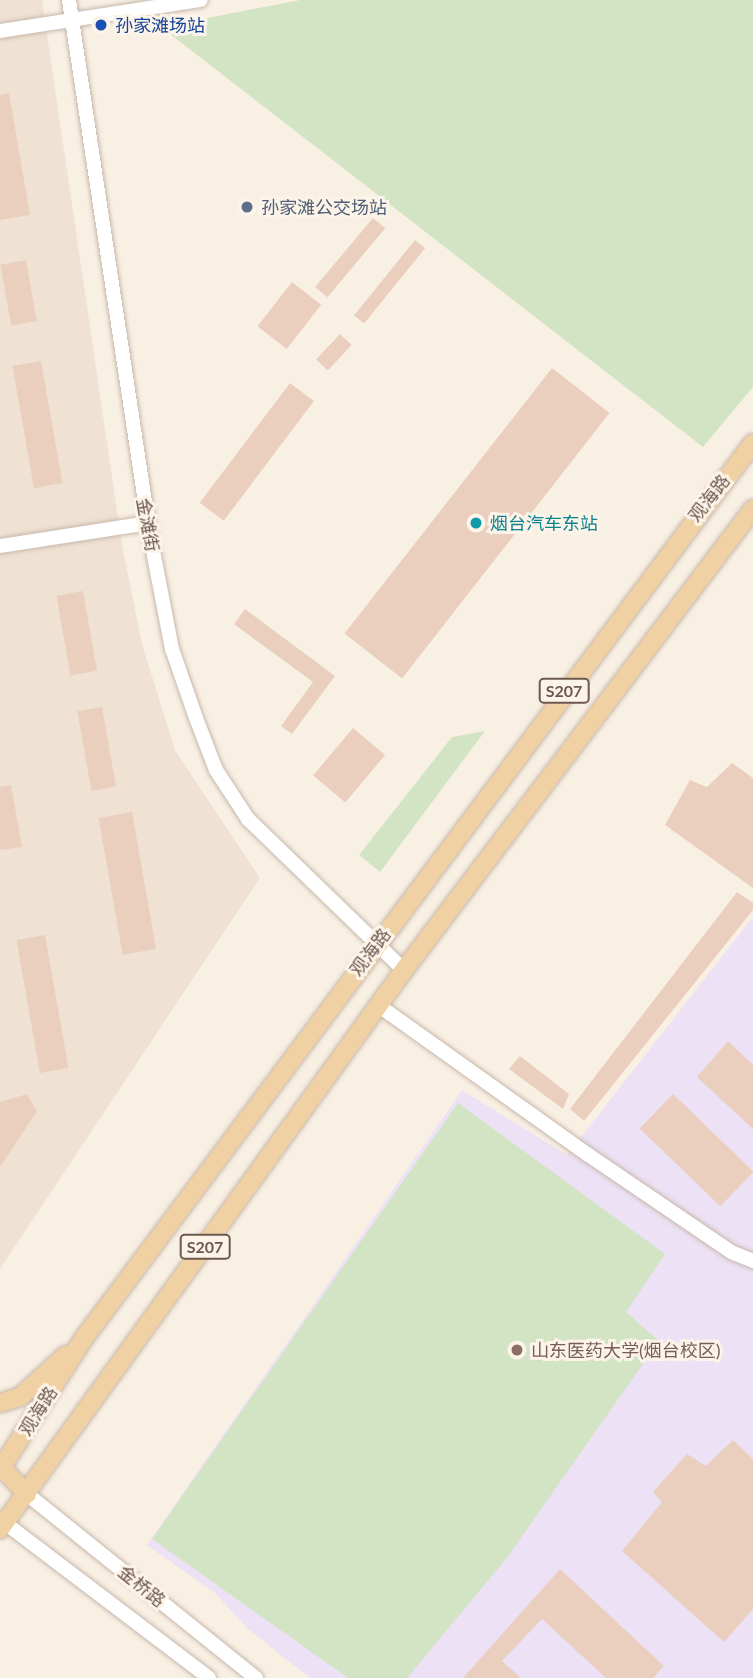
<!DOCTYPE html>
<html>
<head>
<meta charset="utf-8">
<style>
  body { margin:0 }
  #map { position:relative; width:753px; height:1678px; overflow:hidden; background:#f9f0e4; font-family:Lato,"Noto Sans SC",sans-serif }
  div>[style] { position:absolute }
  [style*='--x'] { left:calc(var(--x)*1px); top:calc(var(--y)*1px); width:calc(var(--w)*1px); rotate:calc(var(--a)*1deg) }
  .residential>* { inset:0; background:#efe2d3 }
  .education>* { inset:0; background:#ede1f5 }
  .green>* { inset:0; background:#d2e4c4 }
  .building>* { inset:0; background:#eacfbf; transform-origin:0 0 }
  .roads { filter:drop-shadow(0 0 2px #c8b8ac) drop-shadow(0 0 2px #c8b8ac) }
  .minor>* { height:14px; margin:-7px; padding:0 7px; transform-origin:7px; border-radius:7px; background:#fff }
  .major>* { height:18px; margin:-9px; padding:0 9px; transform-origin:9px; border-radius:9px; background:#efd1a4 }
  .dots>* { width:19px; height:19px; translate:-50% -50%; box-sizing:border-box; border:4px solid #fcf4e9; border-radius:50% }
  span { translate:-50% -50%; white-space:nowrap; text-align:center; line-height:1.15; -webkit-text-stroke:6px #fcf4e9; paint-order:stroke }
  .shield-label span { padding:2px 5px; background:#fcf4e9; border:2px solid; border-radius:5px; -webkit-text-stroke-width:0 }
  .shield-label { font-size:16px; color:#6d584d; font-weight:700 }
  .transit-label { font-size:18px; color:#164399 }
  .left { translate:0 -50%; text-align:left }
  .service-label { font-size:18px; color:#4e5e75 }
  .street-label { font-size:18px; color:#6d584d }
  .culture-label { font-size:18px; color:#0d838f }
  .education-label { font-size:18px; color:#785e54 }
</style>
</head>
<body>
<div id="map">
  <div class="residential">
    <i style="clip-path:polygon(0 0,42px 0,122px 545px,142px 644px,175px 750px,260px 878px,0 1269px)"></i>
  </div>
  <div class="education">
    <i style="clip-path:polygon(753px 917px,753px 1678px,310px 1678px,248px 1629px,215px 1593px,147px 1545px,462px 1090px,567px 1155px)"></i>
  </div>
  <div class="green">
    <i style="clip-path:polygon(300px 0,753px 0,753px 387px,703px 447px,161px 27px)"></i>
    <i style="clip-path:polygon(485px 731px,380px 872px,359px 855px,452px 737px)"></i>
    <i style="clip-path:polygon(458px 1103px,665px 1254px,626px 1312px,659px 1341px,506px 1559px,407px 1678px,348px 1678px,152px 1539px)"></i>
  </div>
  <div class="building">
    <i style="clip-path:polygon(9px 93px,30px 215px,0 220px,0 95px)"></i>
    <i style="left:373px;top:218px;width:16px;height:90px;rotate:40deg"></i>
    <i style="left:415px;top:240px;width:13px;height:97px;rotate:39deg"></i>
    <i style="left:26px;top:260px;width:62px;height:26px;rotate:80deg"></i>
    <i style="left:292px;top:282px;width:37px;height:56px;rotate:38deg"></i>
    <i style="left:340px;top:334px;width:16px;height:35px;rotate:43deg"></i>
    <i style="left:41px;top:361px;width:124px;height:29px;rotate:80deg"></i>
    <i style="left:552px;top:368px;width:73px;height:337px;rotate:38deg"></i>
    <i style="left:290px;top:383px;width:30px;height:150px;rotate:37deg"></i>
    <i style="left:83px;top:591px;width:81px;height:27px;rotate:80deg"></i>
    <i style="clip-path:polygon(245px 609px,335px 676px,292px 734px,281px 726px,313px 682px,234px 624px)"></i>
    <i style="left:102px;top:707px;width:81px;height:25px;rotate:80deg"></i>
    <i style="left:353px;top:728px;width:42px;height:62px;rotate:40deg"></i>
    <i style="clip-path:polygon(732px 763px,753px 778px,753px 888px,665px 825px,690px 780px,707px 787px)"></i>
    <i style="clip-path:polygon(11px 785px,22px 847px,0 850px,0 787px)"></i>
    <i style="left:132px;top:812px;width:139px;height:34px;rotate:80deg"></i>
    <i style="clip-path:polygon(737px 892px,753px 903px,753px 910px,584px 1121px,570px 1109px)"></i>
    <i style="left:45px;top:935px;width:135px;height:29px;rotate:80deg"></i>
    <i style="clip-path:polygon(728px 1041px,753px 1065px,753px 1129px,697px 1077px)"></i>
    <i style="clip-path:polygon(520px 1056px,569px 1094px,563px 1109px,509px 1069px)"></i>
    <i style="clip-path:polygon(27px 1094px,37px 1111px,0 1167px,0 1102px)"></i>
    <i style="left:673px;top:1094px;width:112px;height:48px;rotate:44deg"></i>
    <i style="clip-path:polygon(733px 1440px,753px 1459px,753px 1609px,724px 1642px,622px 1551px,662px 1502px,653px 1492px,687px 1454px,706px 1466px)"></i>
    <i style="clip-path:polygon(560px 1569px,664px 1666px,653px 1678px,606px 1678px,542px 1619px,502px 1661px,521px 1678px,463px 1678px)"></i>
  </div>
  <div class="roads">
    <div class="minor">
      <i style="--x:69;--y:0;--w:541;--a:81.39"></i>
      <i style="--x:150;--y:535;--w:116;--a:79.1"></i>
      <i style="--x:172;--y:649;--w:73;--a:70.8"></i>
      <i style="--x:196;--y:718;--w:56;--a:69"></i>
      <i style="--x:216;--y:770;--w:59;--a:56.9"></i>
      <i style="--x:248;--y:819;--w:217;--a:44.1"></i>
      <i style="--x:0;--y:31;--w:203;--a:-8.8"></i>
      <i style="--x:0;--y:546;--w:150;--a:-8.8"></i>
      <i style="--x:378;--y:1005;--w:257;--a:35.5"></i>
      <i style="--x:587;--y:1154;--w:174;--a:34.2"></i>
      <i style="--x:731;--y:1252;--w:24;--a:22"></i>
      <i style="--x:27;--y:1494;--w:294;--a:38.8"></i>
      <i style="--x:5;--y:1523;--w:256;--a:37.2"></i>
    </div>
    <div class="major">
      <i style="--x:0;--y:1403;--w:21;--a:-17"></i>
      <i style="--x:20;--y:1397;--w:62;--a:-42.4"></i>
      <i style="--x:0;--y:1466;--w:39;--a:46"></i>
      <i style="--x:0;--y:1470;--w:156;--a:-57.5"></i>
      <i style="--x:84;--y:1338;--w:1117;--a:-53.22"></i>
      <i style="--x:0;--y:1529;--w:690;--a:-54.14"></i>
      <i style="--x:404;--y:970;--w:578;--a:-52.87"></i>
    </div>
  </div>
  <div class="dots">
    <i style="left:101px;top:25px;background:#1a4fb4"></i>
    <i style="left:247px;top:207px;background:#5c6f8a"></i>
    <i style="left:476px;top:523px;background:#0f9aa8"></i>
    <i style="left:517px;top:1350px;background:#8d6e63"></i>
  </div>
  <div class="shield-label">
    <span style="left:564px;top:691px">S207</span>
    <span style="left:205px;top:1247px">S207</span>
  </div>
  <div class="transit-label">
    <span class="left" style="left:115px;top:25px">孙家滩场站</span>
  </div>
  <div class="service-label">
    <span class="left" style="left:261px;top:207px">孙家滩公交场站</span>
  </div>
  <div class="street-label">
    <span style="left:709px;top:498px;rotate:-52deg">观海路</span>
    <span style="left:148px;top:525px;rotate:80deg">金滩街</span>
    <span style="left:370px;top:952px;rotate:-53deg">观海路</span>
    <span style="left:38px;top:1411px;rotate:-58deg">观海路</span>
    <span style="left:142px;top:1586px;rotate:39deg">金桥路</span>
  </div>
  <div class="culture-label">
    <span class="left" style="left:490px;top:523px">烟台汽车东站</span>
  </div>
  <div class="education-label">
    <span class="left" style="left:531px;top:1350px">山东医药大学(烟台校区)</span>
  </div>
</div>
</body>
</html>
